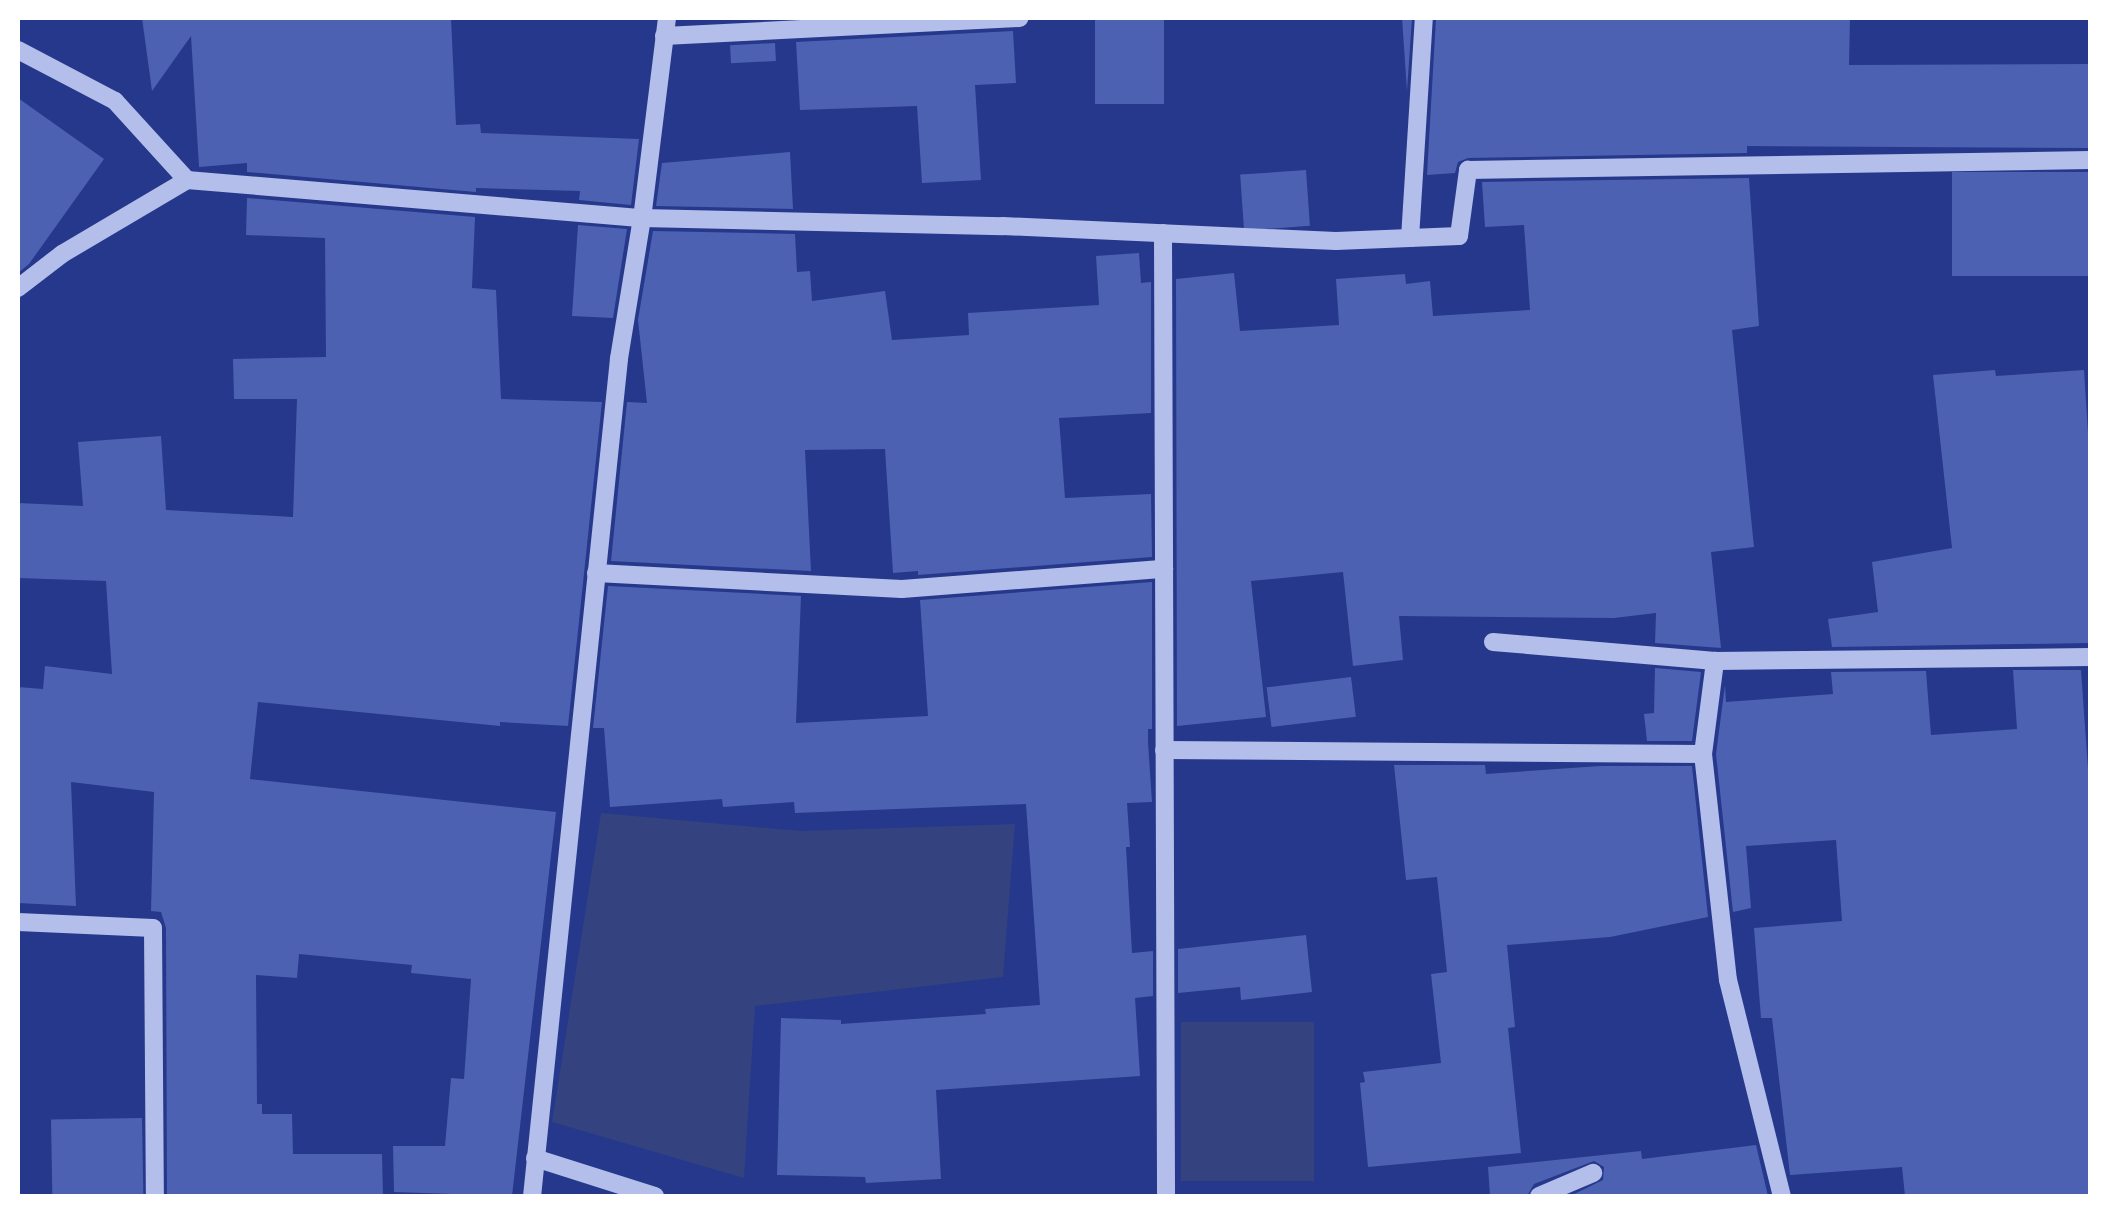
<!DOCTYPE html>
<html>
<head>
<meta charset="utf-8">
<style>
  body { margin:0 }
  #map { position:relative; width:2108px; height:1214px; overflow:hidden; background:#25388b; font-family:Barlow,sans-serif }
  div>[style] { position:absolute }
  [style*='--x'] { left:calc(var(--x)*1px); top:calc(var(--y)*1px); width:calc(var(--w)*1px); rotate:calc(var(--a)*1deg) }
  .water>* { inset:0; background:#344280; transform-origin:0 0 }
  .building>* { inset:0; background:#4d61b2; transform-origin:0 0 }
  .minor>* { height:18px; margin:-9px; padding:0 9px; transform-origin:9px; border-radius:9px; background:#b3beea }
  span { translate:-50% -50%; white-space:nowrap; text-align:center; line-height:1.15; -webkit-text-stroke:8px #25388b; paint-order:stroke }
  .frame { position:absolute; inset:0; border:20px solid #fff; pointer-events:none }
</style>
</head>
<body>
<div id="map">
  <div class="water">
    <i style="clip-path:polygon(601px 813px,801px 831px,1015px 824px,1003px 977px,755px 1006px,744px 1178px,552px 1122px)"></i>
    <i style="left:1181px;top:1022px;width:133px;height:159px"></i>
  </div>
  <div class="building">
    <i style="clip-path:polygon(142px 18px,451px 18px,456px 125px,480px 124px,481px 133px,639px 139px,631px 205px,579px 200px,580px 191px,476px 188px,476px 192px,247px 172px,247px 163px,199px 167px,191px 36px,152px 91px)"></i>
    <i style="left:1095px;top:18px;width:69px;height:86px"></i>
    <i style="clip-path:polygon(1402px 18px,1412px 18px,1407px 91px)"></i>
    <i style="clip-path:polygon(1436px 18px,1850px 18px,1849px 65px,2090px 64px,2090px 148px,1747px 146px,1747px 153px,1468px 158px,1458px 162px,1455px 173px,1427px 175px)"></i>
    <i style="clip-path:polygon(1013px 31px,1016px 83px,975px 85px,981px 180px,922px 183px,917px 106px,800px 110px,796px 42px)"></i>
    <i style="left:775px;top:43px;width:18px;height:45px;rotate:87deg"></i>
    <i style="clip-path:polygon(18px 98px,104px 159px,29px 264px,18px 273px)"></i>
    <i style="clip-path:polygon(790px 152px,793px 209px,656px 206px,662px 163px)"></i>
    <i style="left:1306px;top:170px;width:56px;height:66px;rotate:86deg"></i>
    <i style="left:2090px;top:172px;width:104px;height:138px;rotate:90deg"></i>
    <i style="clip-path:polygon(1749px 178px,1759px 326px,1732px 330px,1754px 547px,1711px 552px,1721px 648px,1655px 643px,1656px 613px,1614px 618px,1399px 616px,1403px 660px,1353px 666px,1343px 572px,1251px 581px,1266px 717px,1177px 726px,1176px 279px,1234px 273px,1240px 331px,1339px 325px,1336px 279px,1405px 274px,1406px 284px,1430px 281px,1433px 316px,1530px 310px,1524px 225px,1485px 227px,1482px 182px)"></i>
    <i style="clip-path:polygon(247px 198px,475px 217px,472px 288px,496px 290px,501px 399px,602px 402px,568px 726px,500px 722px,500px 726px,258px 702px,250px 779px,556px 812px,512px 1196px,394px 1192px,393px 1146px,445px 1146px,451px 1078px,464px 1079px,471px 979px,411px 973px,412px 965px,299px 954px,297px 978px,256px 975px,257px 1104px,262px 1104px,262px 1114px,292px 1114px,293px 1154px,382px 1154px,383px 1196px,167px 1196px,166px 928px,161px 912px,151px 911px,154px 792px,71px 782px,76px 906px,18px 903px,18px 687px,43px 689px,45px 666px,112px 674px,106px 581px,18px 578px,18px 503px,83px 506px,78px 442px,161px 436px,166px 510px,293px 517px,297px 399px,234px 399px,233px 359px,326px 357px,325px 238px,246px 235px)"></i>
    <i style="clip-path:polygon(578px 225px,627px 229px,613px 318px,572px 316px)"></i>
    <i style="clip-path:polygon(653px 231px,795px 234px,797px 272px,810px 271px,812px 301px,885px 291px,892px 340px,969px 335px,968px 313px,1099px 305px,1096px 256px,1139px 253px,1141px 283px,1151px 282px,1151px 413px,1059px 418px,1065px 498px,1151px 494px,1152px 557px,918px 575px,918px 571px,893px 573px,885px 449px,805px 450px,811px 571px,611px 561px,627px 402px,647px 403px,638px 320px)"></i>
    <i style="clip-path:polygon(1995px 370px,1996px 376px,2084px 370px,2090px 465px,2090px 643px,1832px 647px,1828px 619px,1878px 612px,1872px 562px,1952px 548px,1933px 375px)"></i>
    <i style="clip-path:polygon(1152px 582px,1152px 729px,1148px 729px,1148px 742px,1152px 802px,1127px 803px,1130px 847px,1126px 847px,1132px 953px,1153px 951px,1153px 996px,1135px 998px,1140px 1076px,936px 1090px,941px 1179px,866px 1183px,865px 1177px,777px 1175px,781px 1018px,841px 1020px,841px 1024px,986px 1014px,985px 1009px,1040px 1005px,1026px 804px,795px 813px,794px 802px,723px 807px,722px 799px,610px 807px,604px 728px,593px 728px,608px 586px,801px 596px,796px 723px,928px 716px,920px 600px)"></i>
    <i style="clip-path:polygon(1655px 668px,1701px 672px,1692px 741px,1647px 741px,1644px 714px,1654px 713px)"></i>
    <i style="clip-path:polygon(2013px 670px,2081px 670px,2090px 797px,2090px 1196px,1905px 1196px,1902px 1167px,1790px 1175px,1772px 1018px,1761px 1018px,1754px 928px,1842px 921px,1836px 840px,1746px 846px,1751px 908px,1733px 912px,1716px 754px,1725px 685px,1726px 702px,1833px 694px,1831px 672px,1926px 671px,1931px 735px,2017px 729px)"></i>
    <i style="left:1351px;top:677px;width:40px;height:85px;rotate:83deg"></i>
    <i style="clip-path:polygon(1394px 765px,1485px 765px,1486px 774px,1600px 766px,1692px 766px,1708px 917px,1610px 937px,1507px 945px,1515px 1027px,1508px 1028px,1521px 1153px,1368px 1167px,1360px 1083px,1365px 1082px,1363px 1072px,1441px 1063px,1431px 974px,1447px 972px,1437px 877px,1406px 880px)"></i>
    <i style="clip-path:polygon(1306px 935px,1312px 992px,1241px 1000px,1240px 987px,1178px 993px,1178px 949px)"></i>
    <i style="left:142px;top:1118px;width:78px;height:91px;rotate:89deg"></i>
    <i style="clip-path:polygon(1756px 1145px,1768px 1196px,1570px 1196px,1603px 1180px,1604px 1167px,1594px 1161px,1534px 1184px,1527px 1196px,1490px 1196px,1488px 1167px,1641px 1151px,1642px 1159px)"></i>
  </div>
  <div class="minor">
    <i style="--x:667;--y:18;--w:202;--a:97.1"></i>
    <i style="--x:642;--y:218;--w:361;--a:1.3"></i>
    <i style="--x:1003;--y:226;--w:333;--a:2.6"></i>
    <i style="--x:1336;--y:241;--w:123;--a:-2.3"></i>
    <i style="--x:1459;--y:236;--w:67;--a:-82.2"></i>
    <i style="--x:1468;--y:170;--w:622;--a:-0.92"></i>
    <i style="--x:664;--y:36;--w:356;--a:-2.9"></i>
    <i style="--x:18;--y:50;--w:110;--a:27.7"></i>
    <i style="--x:115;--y:101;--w:107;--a:47.7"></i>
    <i style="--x:1163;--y:233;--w:963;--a:89.82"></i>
    <i style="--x:1410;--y:238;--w:220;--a:-86.4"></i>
    <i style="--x:18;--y:288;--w:56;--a:-37.7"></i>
    <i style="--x:62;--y:254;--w:145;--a:-30.6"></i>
    <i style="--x:187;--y:180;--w:457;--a:4.8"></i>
    <i style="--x:642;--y:218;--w:143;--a:99.3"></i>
    <i style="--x:619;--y:359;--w:842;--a:95.93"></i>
    <i style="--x:596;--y:573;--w:306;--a:3"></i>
    <i style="--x:902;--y:589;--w:263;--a:-4.4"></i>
    <i style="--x:1493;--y:642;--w:223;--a:4.9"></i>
    <i style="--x:1164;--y:750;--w:539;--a:0.43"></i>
    <i style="--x:1703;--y:754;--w:94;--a:-82.6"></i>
    <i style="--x:1715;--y:661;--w:375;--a:-0.6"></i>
    <i style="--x:1703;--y:754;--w:227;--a:83.7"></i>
    <i style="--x:1728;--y:980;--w:223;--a:76"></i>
    <i style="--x:18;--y:922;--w:135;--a:2.5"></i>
    <i style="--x:153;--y:928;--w:268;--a:89.6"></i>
    <i style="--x:535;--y:1158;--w:126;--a:17.6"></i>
    <i style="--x:1539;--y:1196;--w:59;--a:-23.1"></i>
  </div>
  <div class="frame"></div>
</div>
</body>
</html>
